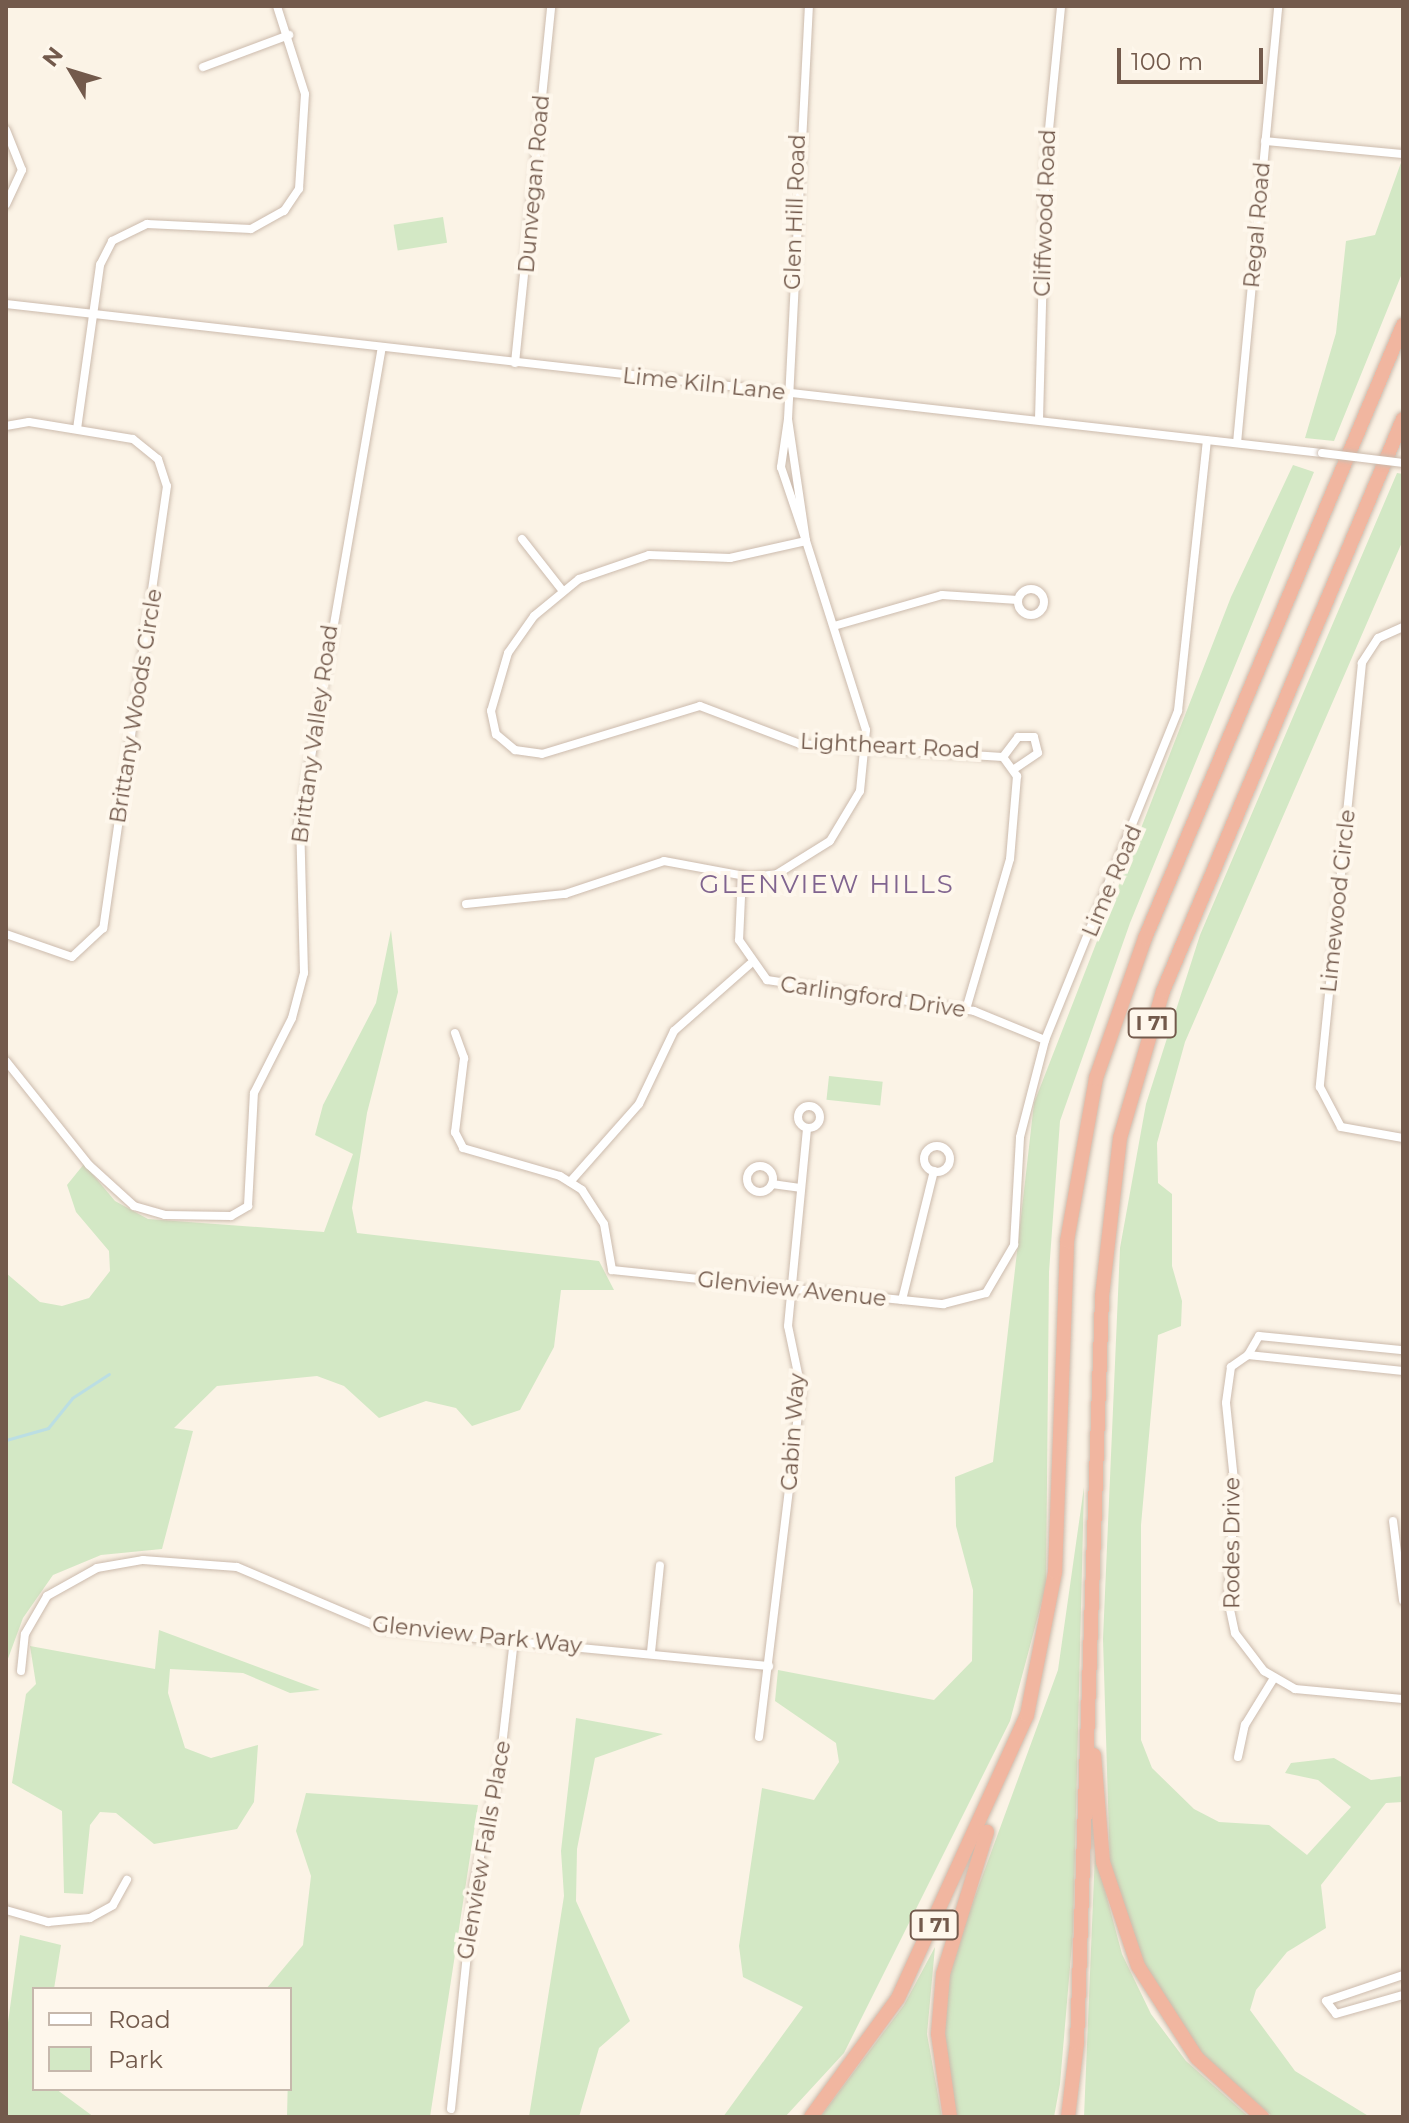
<!DOCTYPE html>
<html>
<head>
<meta charset="utf-8">
<style>
  body { margin:0 }
  #map { position:relative; width:1409px; height:2123px; overflow:hidden; background:#fbf3e6; font-family:Montserrat,sans-serif }
  div>[style] { position:absolute }
  [style*='--x'] { left:calc(var(--x)*1px); top:calc(var(--y)*1px); width:calc(var(--w)*1px); rotate:calc(var(--a)*1deg) }
  .green>* { inset:0; background:#d3e8c5; transform-origin:0 0 }
  .stream>* { height:3px; margin:-1.5px; padding:0 1.5px; transform-origin:1.5px; border-radius:1.5px; background:#bbdee3 }
  .roads { filter:drop-shadow(0 0 2px #ccbbad) drop-shadow(0 0 2px #ccbbad) }
  .minor>* { height:8px; margin:-4px; padding:0 4px; transform-origin:4px; border-radius:4px; background:#fff }
  .minor>.ring { margin:-4px; padding:0; box-sizing:content-box; background:none; border:8px solid #fff; border-radius:50% }
  .motorway>* { height:14px; margin:-7px; padding:0 7px; transform-origin:7px; border-radius:7px; background:#f1b6a0 }
  .bridges { filter:drop-shadow(0 0 2px #ccbbad) drop-shadow(0 0 2px #ccbbad) }
  .minor-bridge>* { height:8px; margin:-4px; padding:0 4px; transform-origin:4px; border-radius:4px; background:#fff }
  span { translate:-50% -50%; white-space:nowrap; text-align:center; line-height:1.15; -webkit-text-stroke:8px #fef7ec; paint-order:stroke }
  .shield-label span { padding:2px 6px; background:#fef7ec; border:2px solid; border-radius:6px; -webkit-text-stroke-width:0 }
  .shield-label { font-size:20px; color:#735a4c; font-weight:700 }
  .street-label { font-size:22px; color:#735a4c }
  .quarter-label { font-size:26px; color:#80648f; letter-spacing:2px }
  .frame { position:absolute; inset:0; border:8px solid #735a4c; pointer-events:none }
  .legend { position:absolute; left:32px; top:1987px; width:260px; height:104px; box-sizing:border-box; background:#fef7ec; border:2px solid #c6b8ac; margin:0; padding:10px 14px; list-style:none; font-size:24px; color:#735a4c }
  .legend li { display:flex; align-items:center; gap:16px; height:40px }
  .legend b { width:40px; border:2px solid #c6b8ac }
  .north { position:absolute; left:32px; top:32px; width:80px; height:80px; -webkit-text-stroke:6px #fef7ec; paint-order:stroke; rotate:308deg; font-size:22px; font-weight:700; line-height:32px; text-align:center; color:#735a4c }
  .north::after { content:''; display:block; margin:auto; width:28px; height:36px; background:#735a4c; clip-path:polygon(50% 0,100% 100%,50% 72%,0 100%) }
  .scale { position:absolute; left:1117px; top:48px; width:146px; height:36px; box-sizing:border-box; border:4px solid #735a4c; border-top:0; padding-left:10px; font-size:24px; line-height:28px; white-space:nowrap; color:#735a4c; -webkit-text-stroke:6px #fef7ec; paint-order:stroke }
</style>
</head>
<body>
<div id="map">
  <div class="green">
    <i style="clip-path:polygon(1403px 157px,1403px 271px,1334px 441px,1305px 438px,1336px 333px,1346px 241px,1375px 235px)"></i>
    <i style="left:443px;top:217px;width:26px;height:50px;rotate:81deg"></i>
    <i style="clip-path:polygon(1293px 465px,1314px 472px,1130px 923px,1060px 1121px,1049px 1272px,1046px 1586px,1010px 1721px,844px 2053px,785px 2117px,723px 2117px,803px 2007px,743px 1977px,739px 1946px,762px 1788px,814px 1800px,839px 1762px,836px 1743px,775px 1701px,778px 1670px,934px 1700px,972px 1661px,973px 1590px,956px 1526px,955px 1477px,993px 1462px,1034px 1103px,1231px 597px)"></i>
    <i style="clip-path:polygon(1397px 473px,1403px 474px,1403px 540px,1185px 1042px,1157px 1143px,1158px 1183px,1172px 1194px,1172px 1266px,1182px 1301px,1181px 1326px,1158px 1335px,1141px 1525px,1141px 1740px,1152px 1768px,1194px 1809px,1219px 1822px,1269px 1825px,1307px 1855px,1351px 1807px,1318px 1780px,1285px 1773px,1291px 1763px,1334px 1758px,1371px 1780px,1403px 1776px,1403px 1802px,1386px 1803px,1321px 1885px,1326px 1928px,1287px 1952px,1256px 1990px,1250px 2010px,1295px 2071px,1370px 2117px,1273px 2117px,1201px 2054px,1136px 1951px,1110px 1868px,1103px 1639px,1120px 1248px,1146px 1104px,1200px 935px)"></i>
    <i style="clip-path:polygon(391px 930px,398px 992px,367px 1113px,352px 1208px,357px 1233px,599px 1261px,614px 1290px,561px 1290px,554px 1347px,520px 1410px,472px 1426px,456px 1408px,426px 1401px,379px 1418px,344px 1386px,317px 1376px,217px 1386px,174px 1428px,193px 1431px,162px 1549px,101px 1555px,53px 1575px,23px 1618px,6px 1664px,6px 1273px,40px 1302px,62px 1306px,89px 1298px,110px 1271px,109px 1251px,76px 1212px,67px 1185px,84px 1164px,115px 1201px,148px 1219px,324px 1232px,353px 1154px,315px 1135px,323px 1105px,376px 1003px)"></i>
    <i style="left:829px;top:1076px;width:54px;height:24px;rotate:6deg"></i>
    <i style="clip-path:polygon(1084px 1487px,1073px 1932px,1060px 2084px,1054px 2117px,956px 2117px,944px 2028px,952px 1959px,1058px 1670px)"></i>
    <i style="clip-path:polygon(159px 1630px,320px 1690px,290px 1693px,243px 1673px,170px 1669px,168px 1693px,185px 1748px,211px 1758px,258px 1745px,254px 1802px,237px 1829px,154px 1844px,116px 1813px,100px 1812px,90px 1825px,83px 1894px,64px 1893px,62px 1811px,12px 1783px,26px 1694px,36px 1684px,30px 1646px,155px 1669px)"></i>
    <i style="clip-path:polygon(576px 1718px,663px 1734px,595px 1758px,577px 1849px,576px 1901px,630px 2021px,599px 2048px,579px 2117px,529px 2117px,564px 1896px,561px 1851px)"></i>
    <i style="clip-path:polygon(306px 1793px,478px 1805px,430px 2117px,287px 2117px,290px 1989px,266px 1989px,303px 1945px,311px 1876px,296px 1831px)"></i>
    <i style="clip-path:polygon(1095px 1853px,1122px 1954px,1151px 2014px,1186px 2061px,1249px 2117px,1084px 2117px)"></i>
    <i style="clip-path:polygon(20px 1935px,61px 1945px,54px 1989px,34px 1989px,34px 2089px,56px 2089px,94px 2117px,6px 2117px,6px 2037px)"></i>
    <i style="clip-path:polygon(935px 1947px,927px 2034px,942px 2117px,820px 2117px,904px 2005px)"></i>
  </div>
  <div class="stream">
    <i style="--x:6;--y:1440;--w:44;--a:-15.9"></i>
    <i style="--x:48;--y:1428;--w:38;--a:-51"></i>
    <i style="--x:72;--y:1398;--w:44;--a:-33"></i>
  </div>
  <div class="roads">
    <div class="minor">
      <i style="--x:203;--y:67;--w:92;--a:-20.4"></i>
      <i style="--x:6;--y:130;--w:43;--a:68.2"></i>
      <i style="--x:22;--y:170;--w:38;--a:115"></i>
      <i style="--x:1265;--y:141;--w:139;--a:5.4"></i>
      <i style="--x:6;--y:304;--w:1324;--a:6.46"></i>
      <i style="--x:515;--y:363;--w:359;--a:-84.2"></i>
      <i style="--x:788;--y:419;--w:49;--a:98.3"></i>
      <i style="--x:781;--y:467;--w:78;--a:71.3"></i>
      <i style="--x:1039;--y:420;--w:260;--a:-88.5"></i>
      <i style="--x:1046;--y:160;--w:155;--a:-84.4"></i>
      <i style="--x:6;--y:426;--w:23;--a:-10"></i>
      <i style="--x:29;--y:422;--w:105;--a:9.3"></i>
      <i style="--x:133;--y:439;--w:32;--a:39"></i>
      <i style="--x:158;--y:459;--w:28;--a:72"></i>
      <i style="--x:167;--y:486;--w:447;--a:98.2"></i>
      <i style="--x:103;--y:928;--w:42;--a:136.9"></i>
      <i style="--x:72;--y:957;--w:70;--a:-160.8"></i>
      <i style="--x:77;--y:429;--w:166;--a:-82"></i>
      <i style="--x:100;--y:265;--w:27;--a:-63"></i>
      <i style="--x:112;--y:241;--w:39;--a:-26"></i>
      <i style="--x:147;--y:224;--w:104;--a:2.8"></i>
      <i style="--x:251;--y:229;--w:38;--a:-29"></i>
      <i style="--x:284;--y:211;--w:27;--a:-56"></i>
      <i style="--x:299;--y:189;--w:95;--a:-86.4"></i>
      <i style="--x:305;--y:94;--w:92;--a:-107.7"></i>
      <i style="--x:1237;--y:443;--w:439;--a:-84.6"></i>
      <i style="--x:522;--y:539;--w:65;--a:51.9"></i>
      <i style="--x:806;--y:541;--w:78;--a:167.4"></i>
      <i style="--x:730;--y:558;--w:81;--a:-177.9"></i>
      <i style="--x:649;--y:555;--w:74;--a:161.1"></i>
      <i style="--x:579;--y:579;--w:58;--a:140.6"></i>
      <i style="--x:534;--y:616;--w:45;--a:125.1"></i>
      <i style="--x:508;--y:653;--w:60;--a:106.3"></i>
      <i style="--x:491;--y:711;--w:24;--a:78"></i>
      <i style="--x:496;--y:734;--w:25;--a:40"></i>
      <i style="--x:515;--y:750;--w:27;--a:8"></i>
      <i style="--x:542;--y:754;--w:165;--a:-16.9"></i>
      <i style="--x:700;--y:706;--w:107;--a:20.8"></i>
      <i style="--x:800;--y:744;--w:203;--a:3.7"></i>
      <i style="--x:1003;--y:757;--w:24;--a:54"></i>
      <i style="--x:1017;--y:776;--w:83;--a:94.8"></i>
      <i style="--x:1010;--y:859;--w:156;--a:106.3"></i>
      <i class="ring" style="left:1018px;top:589px;width:18px;height:18px"></i>
      <i style="--x:834;--y:626;--w:112;--a:-16"></i>
      <i style="--x:942;--y:595;--w:76;--a:3.8"></i>
      <i style="--x:1403;--y:627;--w:27;--a:156"></i>
      <i style="--x:1378;--y:638;--w:30;--a:123"></i>
      <i style="--x:1362;--y:663;--w:426;--a:95.7"></i>
      <i style="--x:1320;--y:1087;--w:45;--a:62.3"></i>
      <i style="--x:1341;--y:1127;--w:63;--a:10.1"></i>
      <i style="--x:1003;--y:757;--w:25;--a:-53"></i>
      <i style="--x:1018;--y:737;--w:16;--a:0"></i>
      <i style="--x:1034;--y:737;--w:16;--a:76"></i>
      <i style="--x:1038;--y:753;--w:29;--a:146"></i>
      <i style="--x:742;--y:875;--w:65;--a:92.6"></i>
      <i style="--x:739;--y:940;--w:49;--a:55"></i>
      <i style="--x:767;--y:980;--w:209;--a:8.5"></i>
      <i style="--x:974;--y:1011;--w:77;--a:22.2"></i>
      <i style="--x:466;--y:904;--w:100;--a:-5.8"></i>
      <i style="--x:565;--y:894;--w:104;--a:-18.4"></i>
      <i style="--x:664;--y:861;--w:87;--a:10.5"></i>
      <i style="--x:750;--y:877;--w:27;--a:-6"></i>
      <i style="--x:777;--y:874;--w:62;--a:-31.9"></i>
      <i style="--x:830;--y:841;--w:58;--a:-59"></i>
      <i style="--x:860;--y:791;--w:61;--a:-84.4"></i>
      <i style="--x:866;--y:730;--w:198;--a:-107.6"></i>
      <i style="--x:806;--y:541;--w:123;--a:-98.4"></i>
      <i style="--x:788;--y:419;--w:414;--a:-87.1"></i>
      <i style="--x:455;--y:1033;--w:27;--a:70"></i>
      <i style="--x:464;--y:1058;--w:75;--a:96.9"></i>
      <i style="--x:455;--y:1132;--w:18;--a:63"></i>
      <i style="--x:463;--y:1148;--w:101;--a:16.1"></i>
      <i style="--x:560;--y:1176;--w:26;--a:32"></i>
      <i style="--x:582;--y:1190;--w:40;--a:57.1"></i>
      <i style="--x:604;--y:1224;--w:47;--a:80.1"></i>
      <i style="--x:612;--y:1270;--w:333;--a:5.9"></i>
      <i style="--x:943;--y:1304;--w:44;--a:-14.3"></i>
      <i style="--x:986;--y:1293;--w:56;--a:-59.7"></i>
      <i style="--x:1014;--y:1245;--w:108;--a:-86.8"></i>
      <i style="--x:1020;--y:1137;--w:100;--a:-75.5"></i>
      <i style="--x:1045;--y:1040;--w:355;--a:-68"></i>
      <i style="--x:1178;--y:711;--w:272;--a:-83.9"></i>
      <i style="--x:6;--y:1061;--w:133;--a:51.4"></i>
      <i style="--x:89;--y:1165;--w:61;--a:42.3"></i>
      <i style="--x:134;--y:1206;--w:32;--a:16"></i>
      <i style="--x:165;--y:1215;--w:66;--a:0.9"></i>
      <i style="--x:231;--y:1216;--w:20;--a:-30"></i>
      <i style="--x:248;--y:1206;--w:113;--a:-87"></i>
      <i style="--x:254;--y:1093;--w:84;--a:-63.1"></i>
      <i style="--x:292;--y:1018;--w:47;--a:-75.1"></i>
      <i style="--x:304;--y:973;--w:152;--a:-91.5"></i>
      <i style="--x:300;--y:821;--w:481;--a:-80.2"></i>
      <i class="ring" style="left:798px;top:1106px;width:14px;height:14px"></i>
      <i class="ring" style="left:924px;top:1146px;width:18px;height:18px"></i>
      <i class="ring" style="left:747px;top:1166px;width:18px;height:18px"></i>
      <i style="--x:570;--y:1182;--w:104;--a:-48.5"></i>
      <i style="--x:639;--y:1104;--w:81;--a:-64.4"></i>
      <i style="--x:674;--y:1031;--w:101;--a:-41.4"></i>
      <i style="--x:772;--y:1184;--w:28;--a:8"></i>
      <i style="--x:902;--y:1300;--w:133;--a:-76.1"></i>
      <i style="--x:1248;--y:1355;--w:21;--a:145"></i>
      <i style="--x:1231;--y:1367;--w:36;--a:98"></i>
      <i style="--x:1226;--y:1403;--w:87;--a:84.1"></i>
      <i style="--x:1235;--y:1490;--w:110;--a:93.6"></i>
      <i style="--x:1228;--y:1600;--w:34;--a:78"></i>
      <i style="--x:1235;--y:1633;--w:48;--a:52.7"></i>
      <i style="--x:1264;--y:1671;--w:36;--a:30"></i>
      <i style="--x:1295;--y:1689;--w:108;--a:5.3"></i>
      <i style="--x:1248;--y:1355;--w:22;--a:-60"></i>
      <i style="--x:1259;--y:1336;--w:145;--a:5.6"></i>
      <i style="--x:1248;--y:1355;--w:156;--a:5.9"></i>
      <i style="--x:1393;--y:1521;--w:80;--a:82.8"></i>
      <i style="--x:651;--y:1652;--w:87;--a:-84.1"></i>
      <i style="--x:21;--y:1671;--w:37;--a:-84"></i>
      <i style="--x:25;--y:1634;--w:44;--a:-59.9"></i>
      <i style="--x:47;--y:1596;--w:57;--a:-29.2"></i>
      <i style="--x:97;--y:1568;--w:47;--a:-9.9"></i>
      <i style="--x:143;--y:1560;--w:94;--a:4.3"></i>
      <i style="--x:237;--y:1567;--w:159;--a:23"></i>
      <i style="--x:383;--y:1629;--w:388;--a:5.5"></i>
      <i style="--x:759;--y:1737;--w:352;--a:-83.1"></i>
      <i style="--x:801;--y:1388;--w:63;--a:-101.8"></i>
      <i style="--x:788;--y:1326;--w:199;--a:-84.5"></i>
      <i style="--x:1238;--y:1757;--w:33;--a:-78"></i>
      <i style="--x:1245;--y:1725;--w:55;--a:-58.3"></i>
      <i style="--x:6;--y:1910;--w:44;--a:15.9"></i>
      <i style="--x:48;--y:1922;--w:42;--a:-5.4"></i>
      <i style="--x:90;--y:1918;--w:26;--a:-29"></i>
      <i style="--x:113;--y:1905;--w:29;--a:-61"></i>
      <i style="--x:1403;--y:1975;--w:81;--a:161.3"></i>
      <i style="--x:1326;--y:2001;--w:16;--a:52"></i>
      <i style="--x:1336;--y:2014;--w:70;--a:-15.8"></i>
      <i style="--x:451;--y:2109;--w:225;--a:-84.1"></i>
      <i style="--x:474;--y:1885;--w:124;--a:-77.9"></i>
      <i style="--x:500;--y:1764;--w:126;--a:-83.6"></i>
    </div>
    <div class="motorway">
      <i style="--x:1094;--y:1755;--w:107;--a:85.2"></i>
      <i style="--x:1103;--y:1862;--w:110;--a:71.4"></i>
      <i style="--x:1138;--y:1966;--w:109;--a:57.3"></i>
      <i style="--x:1197;--y:2058;--w:88;--a:42.2"></i>
      <i style="--x:811;--y:2117;--w:147;--a:-53.8"></i>
      <i style="--x:898;--y:1998;--w:311;--a:-65.5"></i>
      <i style="--x:1027;--y:1715;--w:146;--a:-78.9"></i>
      <i style="--x:1055;--y:1572;--w:331;--a:-87.9"></i>
      <i style="--x:1067;--y:1241;--w:166;--a:-79.9"></i>
      <i style="--x:1096;--y:1078;--w:148;--a:-70.7"></i>
      <i style="--x:1145;--y:938;--w:665;--a:-67.17"></i>
      <i style="--x:950;--y:2117;--w:84;--a:-98.2"></i>
      <i style="--x:938;--y:2034;--w:60;--a:-85.2"></i>
      <i style="--x:943;--y:1974;--w:149;--a:-72.8"></i>
      <i style="--x:1068;--y:2117;--w:75;--a:-83.1"></i>
      <i style="--x:1077;--y:2043;--w:747;--a:-88.08"></i>
      <i style="--x:1102;--y:1296;--w:159;--a:-83.5"></i>
      <i style="--x:1120;--y:1138;--w:153;--a:-73.7"></i>
      <i style="--x:1163;--y:991;--w:620;--a:-67.24"></i>
    </div>
  </div>
  <div class="bridges">
    <div class="minor-bridge">
      <i style="--x:1322;--y:453;--w:82;--a:7"></i>
    </div>
  </div>
  <div class="shield-label">
    <span style="left:1152px;top:1023px">I 71</span>
    <span style="left:934px;top:1925px">I 71</span>
  </div>
  <div class="street-label">
    <span style="left:534px;top:184px;rotate:-85deg">Dunvegan Road</span>
    <span style="left:795px;top:212px;rotate:-88deg">Glen Hill Road</span>
    <span style="left:1045px;top:213px;rotate:-88deg">Cliffwood Road</span>
    <span style="left:1257px;top:225px;rotate:-85deg">Regal Road</span>
    <span style="left:704px;top:384px;rotate:6deg">Lime Kiln Lane</span>
    <span style="left:136px;top:706px;rotate:-81deg">Brittany Woods Circle</span>
    <span style="left:315px;top:734px;rotate:-82deg">Brittany Valley Road</span>
    <span style="left:890px;top:746px;rotate:3deg">Lightheart Road</span>
    <span style="left:1112px;top:881px;rotate:-67deg">Lime Road</span>
    <span style="left:1338px;top:901px;rotate:-84deg">Limewood Circle</span>
    <span style="left:873px;top:997px;rotate:8deg">Carlingford Drive</span>
    <span style="left:792px;top:1289px;rotate:6deg">Glenview Avenue</span>
    <span style="left:793px;top:1432px;rotate:-86deg">Cabin Way</span>
    <span style="left:1232px;top:1543px;rotate:-90deg">Rodes Drive</span>
    <span style="left:477px;top:1635px;rotate:6deg">Glenview Park Way</span>
    <span style="left:484px;top:1850px;rotate:-80deg">Glenview Falls Place</span>
  </div>
  <div class="quarter-label">
    <span style="left:827px;top:885px">GLENVIEW HILLS</span>
  </div>
  <div class="frame"></div>
  <ul class="legend">
  <li><b style="height:10px;background:#fff"></b>Road</li>
  <li><b style="height:22px;background:#d3e8c5"></b>Park</li>
  </ul>
  <div class="north">N</div>
  <div class="scale">100 m</div>
</div>
</body>
</html>
